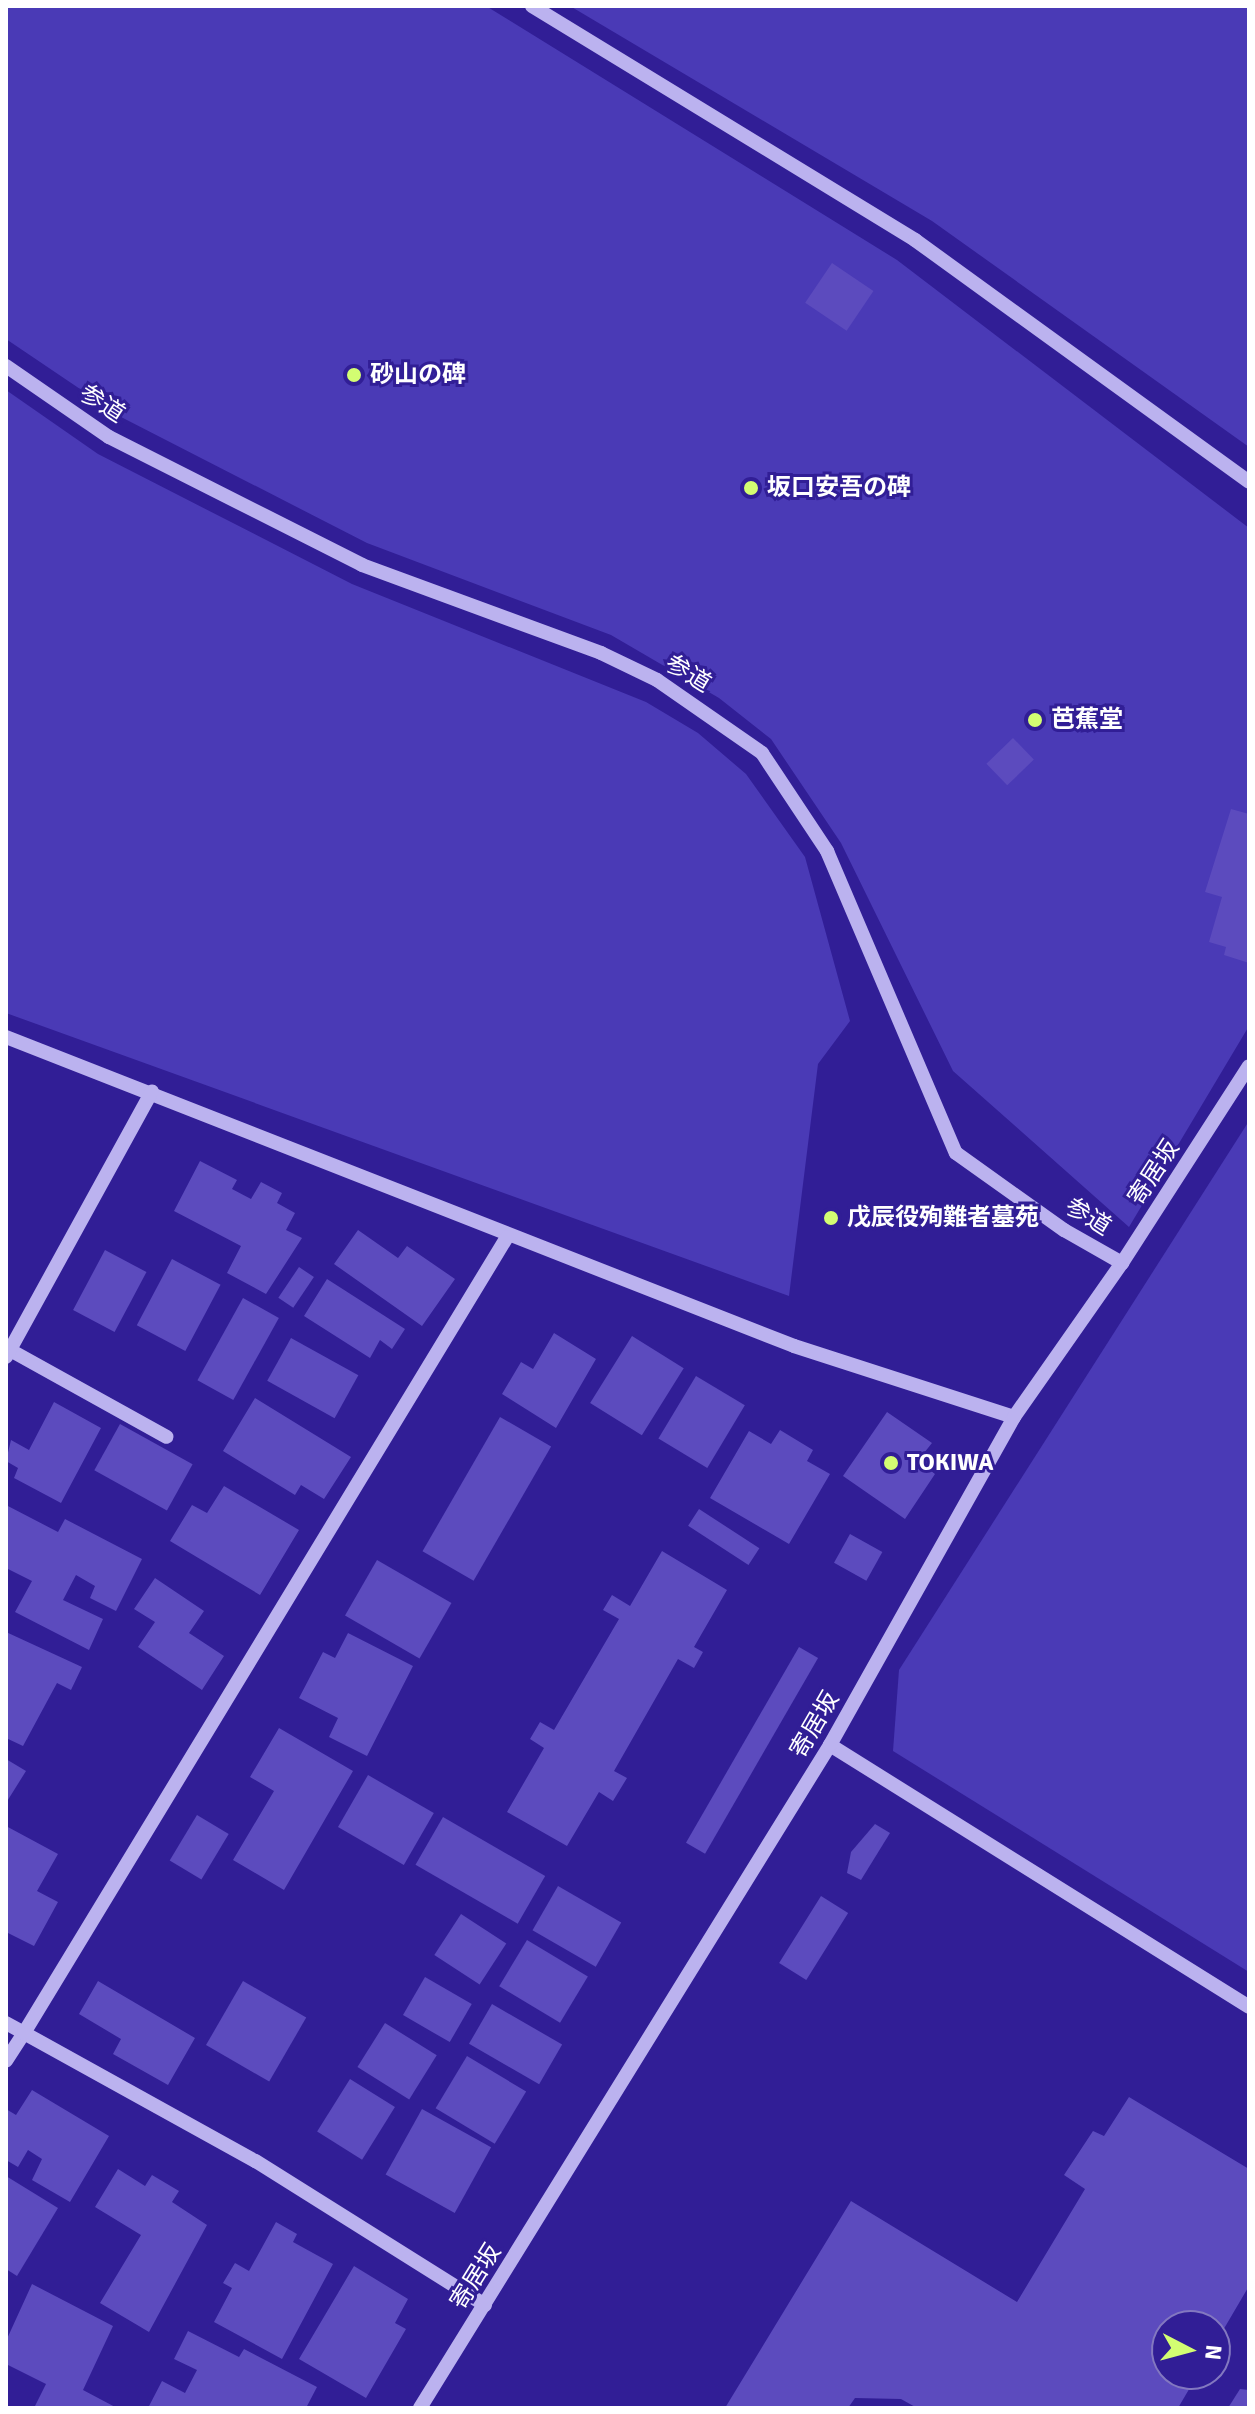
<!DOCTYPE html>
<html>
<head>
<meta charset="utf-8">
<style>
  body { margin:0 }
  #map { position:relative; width:1255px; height:2414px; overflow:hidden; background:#311e96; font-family:Signika,"Noto Sans JP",sans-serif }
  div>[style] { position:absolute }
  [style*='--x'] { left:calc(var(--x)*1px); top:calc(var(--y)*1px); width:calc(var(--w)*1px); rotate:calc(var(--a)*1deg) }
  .green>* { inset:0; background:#4a3ab6 }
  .building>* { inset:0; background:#5c4bbe; transform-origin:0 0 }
  .minor>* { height:14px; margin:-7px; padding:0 7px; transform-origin:7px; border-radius:7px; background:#bbb2ef }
  .dots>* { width:22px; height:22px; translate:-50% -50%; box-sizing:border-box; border:4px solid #311e96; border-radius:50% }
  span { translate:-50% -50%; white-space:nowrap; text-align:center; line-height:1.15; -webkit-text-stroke:6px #311e96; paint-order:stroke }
  .poi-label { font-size:24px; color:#fff; font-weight:700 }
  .left { translate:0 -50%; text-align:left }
  .street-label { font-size:24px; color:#fff }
  .frame { position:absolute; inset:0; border:8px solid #fff; pointer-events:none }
  .north { position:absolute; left:1151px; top:2310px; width:80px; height:80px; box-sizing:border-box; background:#311e96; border:2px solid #8378c0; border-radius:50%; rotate:96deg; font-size:22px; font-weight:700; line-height:32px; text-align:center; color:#fff }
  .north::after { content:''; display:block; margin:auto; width:28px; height:36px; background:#d3fd72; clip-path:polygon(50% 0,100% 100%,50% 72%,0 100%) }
</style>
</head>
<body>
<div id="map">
  <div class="green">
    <i style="clip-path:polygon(6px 6px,486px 6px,897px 260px,1249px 528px,1249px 1026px,1129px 1227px,953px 1071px,841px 843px,771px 739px,719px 698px,611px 635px,367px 543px,123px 418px,6px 339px)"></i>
    <i style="clip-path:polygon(570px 6px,1249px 6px,1249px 447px,932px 221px)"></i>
    <i style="clip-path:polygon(6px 390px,98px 454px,352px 584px,646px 702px,698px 733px,746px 774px,805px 857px,850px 1021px,818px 1064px,789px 1296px,6px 1013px)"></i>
    <i style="clip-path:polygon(1249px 1121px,1249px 1972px,893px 1751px,899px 1670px)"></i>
  </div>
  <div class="building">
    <i style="left:832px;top:263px;width:50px;height:48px;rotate:34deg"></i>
    <i style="left:1013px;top:738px;width:30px;height:37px;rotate:46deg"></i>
    <i style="clip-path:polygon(1231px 809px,1249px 814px,1249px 963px,1224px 955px,1226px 947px,1209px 942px,1222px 897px,1205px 892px)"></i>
    <i style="clip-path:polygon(200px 1161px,237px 1180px,232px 1189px,251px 1199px,261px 1182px,282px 1193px,277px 1203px,295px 1213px,286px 1230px,302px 1238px,266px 1294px,227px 1273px,241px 1246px,174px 1211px)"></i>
    <i style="clip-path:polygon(358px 1230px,398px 1258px,407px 1246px,455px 1279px,422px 1326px,334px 1264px)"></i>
    <i style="left:105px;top:1250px;width:47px;height:68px;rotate:28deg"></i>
    <i style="left:172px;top:1259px;width:55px;height:75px;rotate:28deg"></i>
    <i style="left:299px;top:1267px;width:18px;height:37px;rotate:34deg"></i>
    <i style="clip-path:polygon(327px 1279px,405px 1329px,392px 1349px,380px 1340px,370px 1358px,304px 1316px)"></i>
    <i style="left:243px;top:1298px;width:41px;height:94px;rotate:29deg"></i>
    <i style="clip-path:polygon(554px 1333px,596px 1359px,556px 1428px,502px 1394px,521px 1362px,533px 1369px)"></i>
    <i style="left:632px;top:1336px;width:61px;height:79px;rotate:32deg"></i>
    <i style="left:291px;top:1338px;width:77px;height:49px;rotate:29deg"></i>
    <i style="left:696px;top:1376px;width:57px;height:73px;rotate:31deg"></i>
    <i style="clip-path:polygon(255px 1398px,351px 1457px,324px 1499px,301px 1485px,295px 1495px,223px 1451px)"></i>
    <i style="clip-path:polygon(54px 1402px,101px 1428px,61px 1503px,14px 1478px,18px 1468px,6px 1461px,11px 1440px,29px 1450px)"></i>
    <i style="clip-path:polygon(887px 1412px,932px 1443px,924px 1453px,933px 1459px,926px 1467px,935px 1474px,905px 1519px,843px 1476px)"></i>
    <i style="left:500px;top:1417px;width:59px;height:155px;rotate:30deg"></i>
    <i style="left:120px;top:1424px;width:83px;height:53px;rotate:29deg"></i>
    <i style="clip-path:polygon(780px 1430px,813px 1450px,807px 1461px,830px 1474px,789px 1544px,710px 1498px,749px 1431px,771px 1444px)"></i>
    <i style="clip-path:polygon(224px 1486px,299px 1530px,260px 1595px,170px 1541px,192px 1505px,207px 1513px)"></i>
    <i style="clip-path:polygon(6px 1505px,58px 1532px,65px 1519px,142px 1559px,116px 1611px,90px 1598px,95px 1586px,76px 1575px,63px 1600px,103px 1619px,89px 1650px,15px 1612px,32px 1581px,6px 1568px)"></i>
    <i style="left:699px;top:1509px;width:72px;height:20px;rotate:33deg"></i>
    <i style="left:850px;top:1534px;width:37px;height:33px;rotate:29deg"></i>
    <i style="clip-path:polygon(662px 1551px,727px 1590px,694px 1647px,703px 1652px,694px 1668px,678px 1659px,614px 1771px,627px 1778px,613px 1801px,599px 1792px,567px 1846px,507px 1812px,544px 1748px,530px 1739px,540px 1722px,554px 1730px,619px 1619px,603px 1610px,612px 1595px,630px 1606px)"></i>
    <i style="left:377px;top:1560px;width:86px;height:64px;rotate:30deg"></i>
    <i style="clip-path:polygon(155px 1578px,204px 1611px,189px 1633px,224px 1656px,202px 1690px,138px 1647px,155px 1622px,134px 1609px)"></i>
    <i style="clip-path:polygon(6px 1632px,82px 1667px,71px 1690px,57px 1683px,23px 1746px,6px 1738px)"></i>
    <i style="clip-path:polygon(348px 1633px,413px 1666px,367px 1756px,329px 1737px,338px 1718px,299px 1698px,323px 1652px,335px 1658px)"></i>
    <i style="left:799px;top:1647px;width:22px;height:226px;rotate:30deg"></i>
    <i style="clip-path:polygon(279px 1728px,353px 1771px,284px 1890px,233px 1860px,274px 1791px,250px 1777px)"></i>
    <i style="clip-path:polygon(6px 1759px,26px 1771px,6px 1803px)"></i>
    <i style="left:368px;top:1775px;width:76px;height:60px;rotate:30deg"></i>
    <i style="left:197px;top:1815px;width:37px;height:53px;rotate:31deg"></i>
    <i style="left:443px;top:1817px;width:118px;height:55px;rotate:30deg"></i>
    <i style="clip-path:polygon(875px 1824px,890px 1833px,861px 1880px,847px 1873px,851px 1852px)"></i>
    <i style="clip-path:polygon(6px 1826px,58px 1854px,37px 1891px,58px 1902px,34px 1946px,6px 1932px)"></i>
    <i style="left:558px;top:1886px;width:73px;height:51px;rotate:30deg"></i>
    <i style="left:821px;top:1896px;width:32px;height:79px;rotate:32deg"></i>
    <i style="left:461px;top:1914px;width:54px;height:49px;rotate:33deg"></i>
    <i style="left:527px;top:1940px;width:71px;height:54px;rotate:31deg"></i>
    <i style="left:425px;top:1977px;width:54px;height:44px;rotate:30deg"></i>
    <i style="clip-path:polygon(98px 1981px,195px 2038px,168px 2085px,113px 2054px,121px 2039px,79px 2014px)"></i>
    <i style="left:243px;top:1981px;width:73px;height:74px;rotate:30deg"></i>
    <i style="left:492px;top:2004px;width:81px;height:46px;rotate:30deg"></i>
    <i style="left:385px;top:2023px;width:61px;height:52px;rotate:32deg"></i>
    <i style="left:467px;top:2056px;width:69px;height:61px;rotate:31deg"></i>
    <i style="left:350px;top:2079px;width:53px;height:62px;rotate:32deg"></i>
    <i style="clip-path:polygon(32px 2090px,109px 2136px,70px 2202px,32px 2180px,42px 2159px,28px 2150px,18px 2167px,6px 2160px,6px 2109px,16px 2115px)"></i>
    <i style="clip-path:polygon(1129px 2097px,1249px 2169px,1249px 2286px,1215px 2344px,1215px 2326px,1167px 2326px,1167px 2374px,1198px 2374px,1178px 2408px,917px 2408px,901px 2399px,855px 2398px,848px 2408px,725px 2408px,851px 2201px,1017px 2302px,1085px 2189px,1064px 2175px,1093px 2131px,1104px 2136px)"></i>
    <i style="left:422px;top:2109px;width:79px;height:75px;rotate:29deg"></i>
    <i style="clip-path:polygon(118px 2169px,145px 2186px,152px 2175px,179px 2191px,172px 2202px,207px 2225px,149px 2332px,100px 2303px,141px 2235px,95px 2207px)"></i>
    <i style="clip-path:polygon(6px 2176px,58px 2208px,17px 2276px,6px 2269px)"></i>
    <i style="clip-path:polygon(276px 2222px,297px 2234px,293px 2242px,333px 2264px,282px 2359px,214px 2322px,232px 2288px,223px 2283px,235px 2263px,249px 2271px)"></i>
    <i style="clip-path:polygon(354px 2266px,408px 2299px,395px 2323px,406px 2329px,366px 2398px,299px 2359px)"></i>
    <i style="clip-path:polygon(32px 2284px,113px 2326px,83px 2390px,117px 2408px,34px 2408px,46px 2384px,6px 2364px,6px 2341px)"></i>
    <i style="clip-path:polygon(188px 2331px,239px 2357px,244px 2349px,317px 2387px,306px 2408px,148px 2408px,162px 2381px,185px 2393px,197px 2370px,174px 2359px)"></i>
    <i style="clip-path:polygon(1240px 2389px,1249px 2390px,1249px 2408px,1228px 2408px)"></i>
  </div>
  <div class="minor">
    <i style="--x:532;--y:6;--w:449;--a:31.4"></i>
    <i style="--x:915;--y:240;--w:412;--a:35.9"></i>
    <i style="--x:6;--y:366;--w:125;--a:34.6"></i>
    <i style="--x:109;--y:437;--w:284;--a:26.8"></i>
    <i style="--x:362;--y:565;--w:255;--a:20.2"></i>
    <i style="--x:601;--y:653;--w:62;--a:25.7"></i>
    <i style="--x:657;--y:680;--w:128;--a:34.8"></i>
    <i style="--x:762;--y:753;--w:118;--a:56.4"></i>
    <i style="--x:827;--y:851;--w:328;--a:66.9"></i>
    <i style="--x:956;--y:1153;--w:133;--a:35.5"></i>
    <i style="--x:1064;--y:1230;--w:67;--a:29.6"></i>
    <i style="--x:6;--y:1037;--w:846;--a:21.41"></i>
    <i style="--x:794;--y:1346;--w:231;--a:17.9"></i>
    <i style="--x:10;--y:1350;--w:179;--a:29"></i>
    <i style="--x:6;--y:1357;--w:303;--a:-61.2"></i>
    <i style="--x:830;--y:1745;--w:494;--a:32"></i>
    <i style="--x:6;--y:2023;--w:21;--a:29"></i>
    <i style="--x:24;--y:2033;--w:33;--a:123"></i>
    <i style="--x:485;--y:2305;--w:271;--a:-147.9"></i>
    <i style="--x:255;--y:2161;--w:264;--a:-151"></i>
    <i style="--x:24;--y:2033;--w:931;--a:-58.75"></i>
    <i style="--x:420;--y:2408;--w:780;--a:-58.27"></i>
    <i style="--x:830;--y:1745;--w:376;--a:-60.7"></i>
    <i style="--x:1014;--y:1417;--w:188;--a:-55"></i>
    <i style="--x:1122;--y:1263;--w:234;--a:-57.2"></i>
  </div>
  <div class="dots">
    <i style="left:354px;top:375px;background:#d3fd72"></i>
    <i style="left:751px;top:488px;background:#d3fd72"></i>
    <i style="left:1035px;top:720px;background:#d3fd72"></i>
    <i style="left:831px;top:1218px;background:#d3fd72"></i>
    <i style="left:891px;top:1463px;background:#d3fd72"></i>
  </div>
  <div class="poi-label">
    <span class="left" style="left:370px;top:375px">砂山の碑</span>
    <span class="left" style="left:767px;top:488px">坂口安吾の碑</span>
    <span class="left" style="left:1051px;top:720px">芭蕉堂</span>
    <span class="left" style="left:847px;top:1218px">戊辰役殉難者墓苑</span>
    <span class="left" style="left:907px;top:1463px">TOKIWA</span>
  </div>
  <div class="street-label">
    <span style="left:102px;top:404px;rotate:33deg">参道</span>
    <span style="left:688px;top:674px;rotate:31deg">参道</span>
    <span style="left:1154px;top:1173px;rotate:-57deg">寄居坂</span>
    <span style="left:1088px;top:1217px;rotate:32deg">参道</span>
    <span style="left:815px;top:1725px;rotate:-60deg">寄居坂</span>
    <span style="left:476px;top:2277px;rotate:-58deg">寄居坂</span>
  </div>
  <div class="frame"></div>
  <div class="north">N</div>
</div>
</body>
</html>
